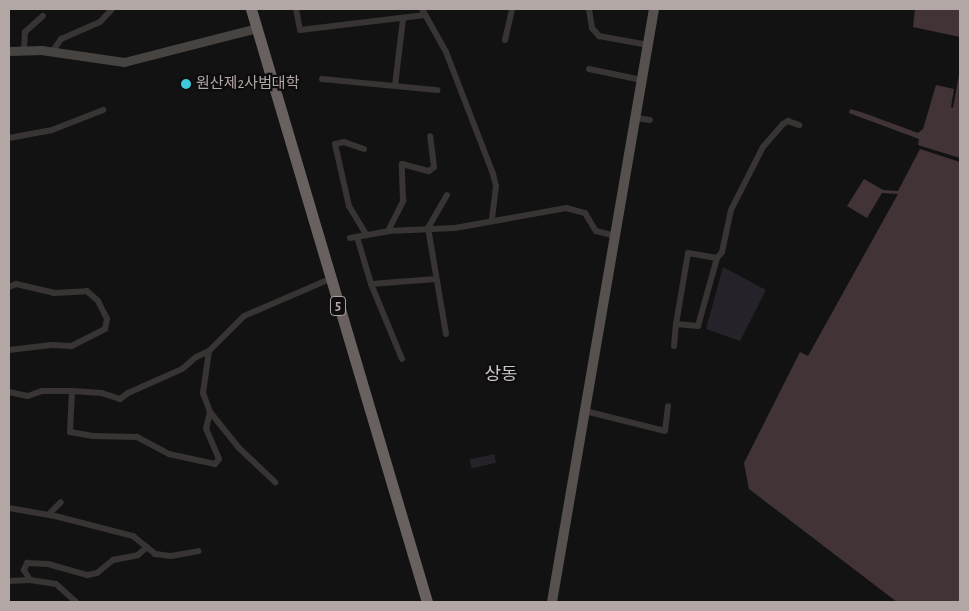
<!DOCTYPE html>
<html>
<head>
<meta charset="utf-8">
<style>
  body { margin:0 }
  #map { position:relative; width:969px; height:611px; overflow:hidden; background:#131212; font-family:"Alegreya Sans","Noto Sans KR",sans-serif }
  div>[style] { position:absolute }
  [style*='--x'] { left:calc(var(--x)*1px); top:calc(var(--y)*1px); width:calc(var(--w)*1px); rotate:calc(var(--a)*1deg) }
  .green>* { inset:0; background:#26222a; transform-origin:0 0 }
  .water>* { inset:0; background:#423436 }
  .street>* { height:6px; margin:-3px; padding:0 3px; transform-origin:3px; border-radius:3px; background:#373433 }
  .secondary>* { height:9px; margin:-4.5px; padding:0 4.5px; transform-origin:4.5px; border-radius:4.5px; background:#474341 }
  .primary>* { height:10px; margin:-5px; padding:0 5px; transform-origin:5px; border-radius:5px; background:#56514f }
  .highway>* { height:11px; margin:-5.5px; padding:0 5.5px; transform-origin:5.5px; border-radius:5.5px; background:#686160 }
  .dots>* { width:14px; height:14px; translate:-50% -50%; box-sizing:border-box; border:2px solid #0e0d0d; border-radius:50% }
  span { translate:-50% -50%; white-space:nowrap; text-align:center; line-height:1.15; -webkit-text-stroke:4.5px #0e0d0d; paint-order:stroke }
  .shield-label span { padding:1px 4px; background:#0e0d0d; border:1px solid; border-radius:4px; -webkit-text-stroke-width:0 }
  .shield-label { font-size:14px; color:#b2a7a5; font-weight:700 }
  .poi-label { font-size:15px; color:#b2a7a5 }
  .left { translate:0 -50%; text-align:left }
  .quarter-label { font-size:18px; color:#cfc7c5 }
  .frame { position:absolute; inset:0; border:10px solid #b2a7a5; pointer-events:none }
</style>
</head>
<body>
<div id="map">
  <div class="green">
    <i style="clip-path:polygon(723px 267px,766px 290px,740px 341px,706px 329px)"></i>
    <i style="left:494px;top:454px;width:9px;height:25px;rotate:77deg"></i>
  </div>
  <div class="water">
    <i style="clip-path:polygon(915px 9px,960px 9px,960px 37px,913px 27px)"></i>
    <i style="clip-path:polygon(960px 69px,960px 158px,918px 145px,919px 139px,849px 113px,850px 109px,861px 112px,918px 133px,923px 129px,936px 85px,954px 89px,951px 107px,953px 108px)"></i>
    <i style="clip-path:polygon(920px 149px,960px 162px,960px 602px,897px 602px,749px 489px,744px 463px,800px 352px,808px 356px,898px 194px,882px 193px,867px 218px,847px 206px,864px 179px,883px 190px,898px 191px)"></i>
  </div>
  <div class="street">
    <i style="--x:296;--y:9;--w:21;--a:79"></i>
    <i style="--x:300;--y:30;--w:126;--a:-6.8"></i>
    <i style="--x:422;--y:9;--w:49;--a:60.8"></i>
    <i style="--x:446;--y:52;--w:131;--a:68.9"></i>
    <i style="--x:493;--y:174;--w:12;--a:76"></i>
    <i style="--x:496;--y:186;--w:35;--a:97"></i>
    <i style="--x:589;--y:9;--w:19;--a:81"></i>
    <i style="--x:592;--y:28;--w:11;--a:49"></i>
    <i style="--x:599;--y:36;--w:50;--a:10.4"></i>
    <i style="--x:505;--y:40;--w:32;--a:-77"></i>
    <i style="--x:24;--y:50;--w:18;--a:-87"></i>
    <i style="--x:25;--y:32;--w:24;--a:-42"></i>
    <i style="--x:52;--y:52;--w:16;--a:-55"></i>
    <i style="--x:61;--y:39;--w:43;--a:-23.6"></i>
    <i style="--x:100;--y:22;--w:18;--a:-47"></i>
    <i style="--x:589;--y:69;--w:54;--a:11.7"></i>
    <i style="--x:322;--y:79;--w:116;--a:5.5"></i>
    <i style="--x:395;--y:86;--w:67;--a:-83.2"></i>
    <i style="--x:636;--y:118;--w:14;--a:8"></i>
    <i style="--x:9;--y:138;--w:44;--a:-10.5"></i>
    <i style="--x:52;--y:130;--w:55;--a:-21.4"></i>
    <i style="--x:364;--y:149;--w:21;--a:-161"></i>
    <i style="--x:344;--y:142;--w:9;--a:167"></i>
    <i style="--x:335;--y:144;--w:64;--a:77.3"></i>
    <i style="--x:349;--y:206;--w:33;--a:59"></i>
    <i style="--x:388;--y:231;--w:34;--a:-63"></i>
    <i style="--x:403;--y:201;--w:37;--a:-92"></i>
    <i style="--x:402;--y:164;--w:28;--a:15"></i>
    <i style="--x:429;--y:171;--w:6;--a:-39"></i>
    <i style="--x:434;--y:167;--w:31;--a:-97"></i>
    <i style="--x:357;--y:237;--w:49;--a:73.4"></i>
    <i style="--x:371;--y:284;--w:81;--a:67.5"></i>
    <i style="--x:350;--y:238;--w:39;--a:-10"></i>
    <i style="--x:388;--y:231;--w:67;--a:-2.6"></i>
    <i style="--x:455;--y:228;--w:113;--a:-10.2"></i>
    <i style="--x:566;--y:208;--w:20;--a:15"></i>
    <i style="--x:585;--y:213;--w:21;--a:59"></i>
    <i style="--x:596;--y:231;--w:21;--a:14"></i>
    <i style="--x:371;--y:284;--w:65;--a:-4.4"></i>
    <i style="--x:9;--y:287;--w:8;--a:-23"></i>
    <i style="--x:16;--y:284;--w:39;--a:13"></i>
    <i style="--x:54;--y:293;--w:33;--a:-3"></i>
    <i style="--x:87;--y:291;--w:15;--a:42"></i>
    <i style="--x:98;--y:301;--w:20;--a:63"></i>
    <i style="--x:107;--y:319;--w:10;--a:101"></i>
    <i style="--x:105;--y:329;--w:38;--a:153"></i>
    <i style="--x:71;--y:346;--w:20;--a:-177"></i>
    <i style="--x:51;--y:345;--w:42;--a:173.2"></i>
    <i style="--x:676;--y:324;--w:72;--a:-80.4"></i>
    <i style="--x:688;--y:253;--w:29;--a:10"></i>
    <i style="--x:446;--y:334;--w:108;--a:-99.6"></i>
    <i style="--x:428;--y:228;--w:38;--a:-60"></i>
    <i style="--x:674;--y:346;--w:22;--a:-85"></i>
    <i style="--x:676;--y:324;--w:22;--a:5"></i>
    <i style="--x:698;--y:326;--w:71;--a:-74.4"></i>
    <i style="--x:717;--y:258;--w:8;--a:-50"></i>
    <i style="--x:722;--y:252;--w:43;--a:-77.9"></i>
    <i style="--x:731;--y:210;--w:71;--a:-63.1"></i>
    <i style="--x:763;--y:147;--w:30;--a:-49"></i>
    <i style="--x:783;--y:124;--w:6;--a:-31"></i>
    <i style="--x:788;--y:121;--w:12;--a:20"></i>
    <i style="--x:209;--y:351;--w:14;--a:155"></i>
    <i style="--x:196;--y:357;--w:18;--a:139"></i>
    <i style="--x:182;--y:369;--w:59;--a:156"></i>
    <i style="--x:128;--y:393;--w:10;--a:143"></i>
    <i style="--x:120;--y:399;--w:19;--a:-162"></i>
    <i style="--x:102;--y:393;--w:30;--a:-176"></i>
    <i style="--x:72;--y:391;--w:41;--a:92.8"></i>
    <i style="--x:70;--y:432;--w:22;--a:10"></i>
    <i style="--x:92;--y:436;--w:45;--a:1.3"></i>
    <i style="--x:137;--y:437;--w:36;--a:28"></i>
    <i style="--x:169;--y:454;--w:47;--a:12.3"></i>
    <i style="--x:215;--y:464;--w:6;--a:-51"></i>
    <i style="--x:219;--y:459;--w:33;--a:-113"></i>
    <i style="--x:206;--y:429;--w:17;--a:-77"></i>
    <i style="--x:210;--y:412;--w:20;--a:-110"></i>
    <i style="--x:203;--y:393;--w:42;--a:-81.9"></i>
    <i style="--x:209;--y:351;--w:49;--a:-45"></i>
    <i style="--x:244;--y:316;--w:94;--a:-23.3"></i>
    <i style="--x:9;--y:392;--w:19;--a:12"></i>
    <i style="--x:28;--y:396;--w:15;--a:-20"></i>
    <i style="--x:42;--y:391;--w:30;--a:0"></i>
    <i style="--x:585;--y:411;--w:82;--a:14"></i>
    <i style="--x:665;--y:431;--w:25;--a:-83"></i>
    <i style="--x:210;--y:412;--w:46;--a:51.1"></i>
    <i style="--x:239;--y:448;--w:50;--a:43.4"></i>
    <i style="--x:9;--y:508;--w:47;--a:9.9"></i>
    <i style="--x:55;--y:516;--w:81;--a:14.4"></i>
    <i style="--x:133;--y:536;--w:28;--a:39"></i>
    <i style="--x:155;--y:554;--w:16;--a:7"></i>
    <i style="--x:171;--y:556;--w:28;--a:-10"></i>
    <i style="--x:48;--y:515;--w:18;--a:-45"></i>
    <i style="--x:30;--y:580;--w:12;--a:-121"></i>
    <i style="--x:24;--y:570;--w:8;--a:-67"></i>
    <i style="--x:27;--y:563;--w:21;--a:3"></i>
    <i style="--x:48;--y:564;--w:41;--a:15.8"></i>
    <i style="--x:87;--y:575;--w:10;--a:-11"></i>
    <i style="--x:97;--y:573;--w:21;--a:-39"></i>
    <i style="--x:113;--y:560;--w:25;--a:-11"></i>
    <i style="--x:138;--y:555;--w:12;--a:-42"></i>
    <i style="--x:9;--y:581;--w:21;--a:-3"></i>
    <i style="--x:30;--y:580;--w:26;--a:9"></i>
    <i style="--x:56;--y:584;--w:27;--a:42"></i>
  </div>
  <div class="secondary">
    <i style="--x:9;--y:51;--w:32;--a:-2"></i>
    <i style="--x:41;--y:50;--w:84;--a:8.2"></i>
    <i style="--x:124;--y:62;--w:137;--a:-14.3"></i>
  </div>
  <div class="primary">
    <i style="--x:552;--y:602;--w:602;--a:-80.24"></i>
  </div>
  <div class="highway">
    <i style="--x:251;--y:9;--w:619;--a:73.47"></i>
  </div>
  <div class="dots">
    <i style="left:186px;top:84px;background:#40c8dd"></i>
  </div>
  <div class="shield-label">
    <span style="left:338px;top:306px">5</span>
  </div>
  <div class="poi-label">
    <span class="left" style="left:196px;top:84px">원산제2사범대학</span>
  </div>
  <div class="quarter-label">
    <span style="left:501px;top:375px">상동</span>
  </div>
  <div class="frame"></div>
</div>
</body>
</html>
